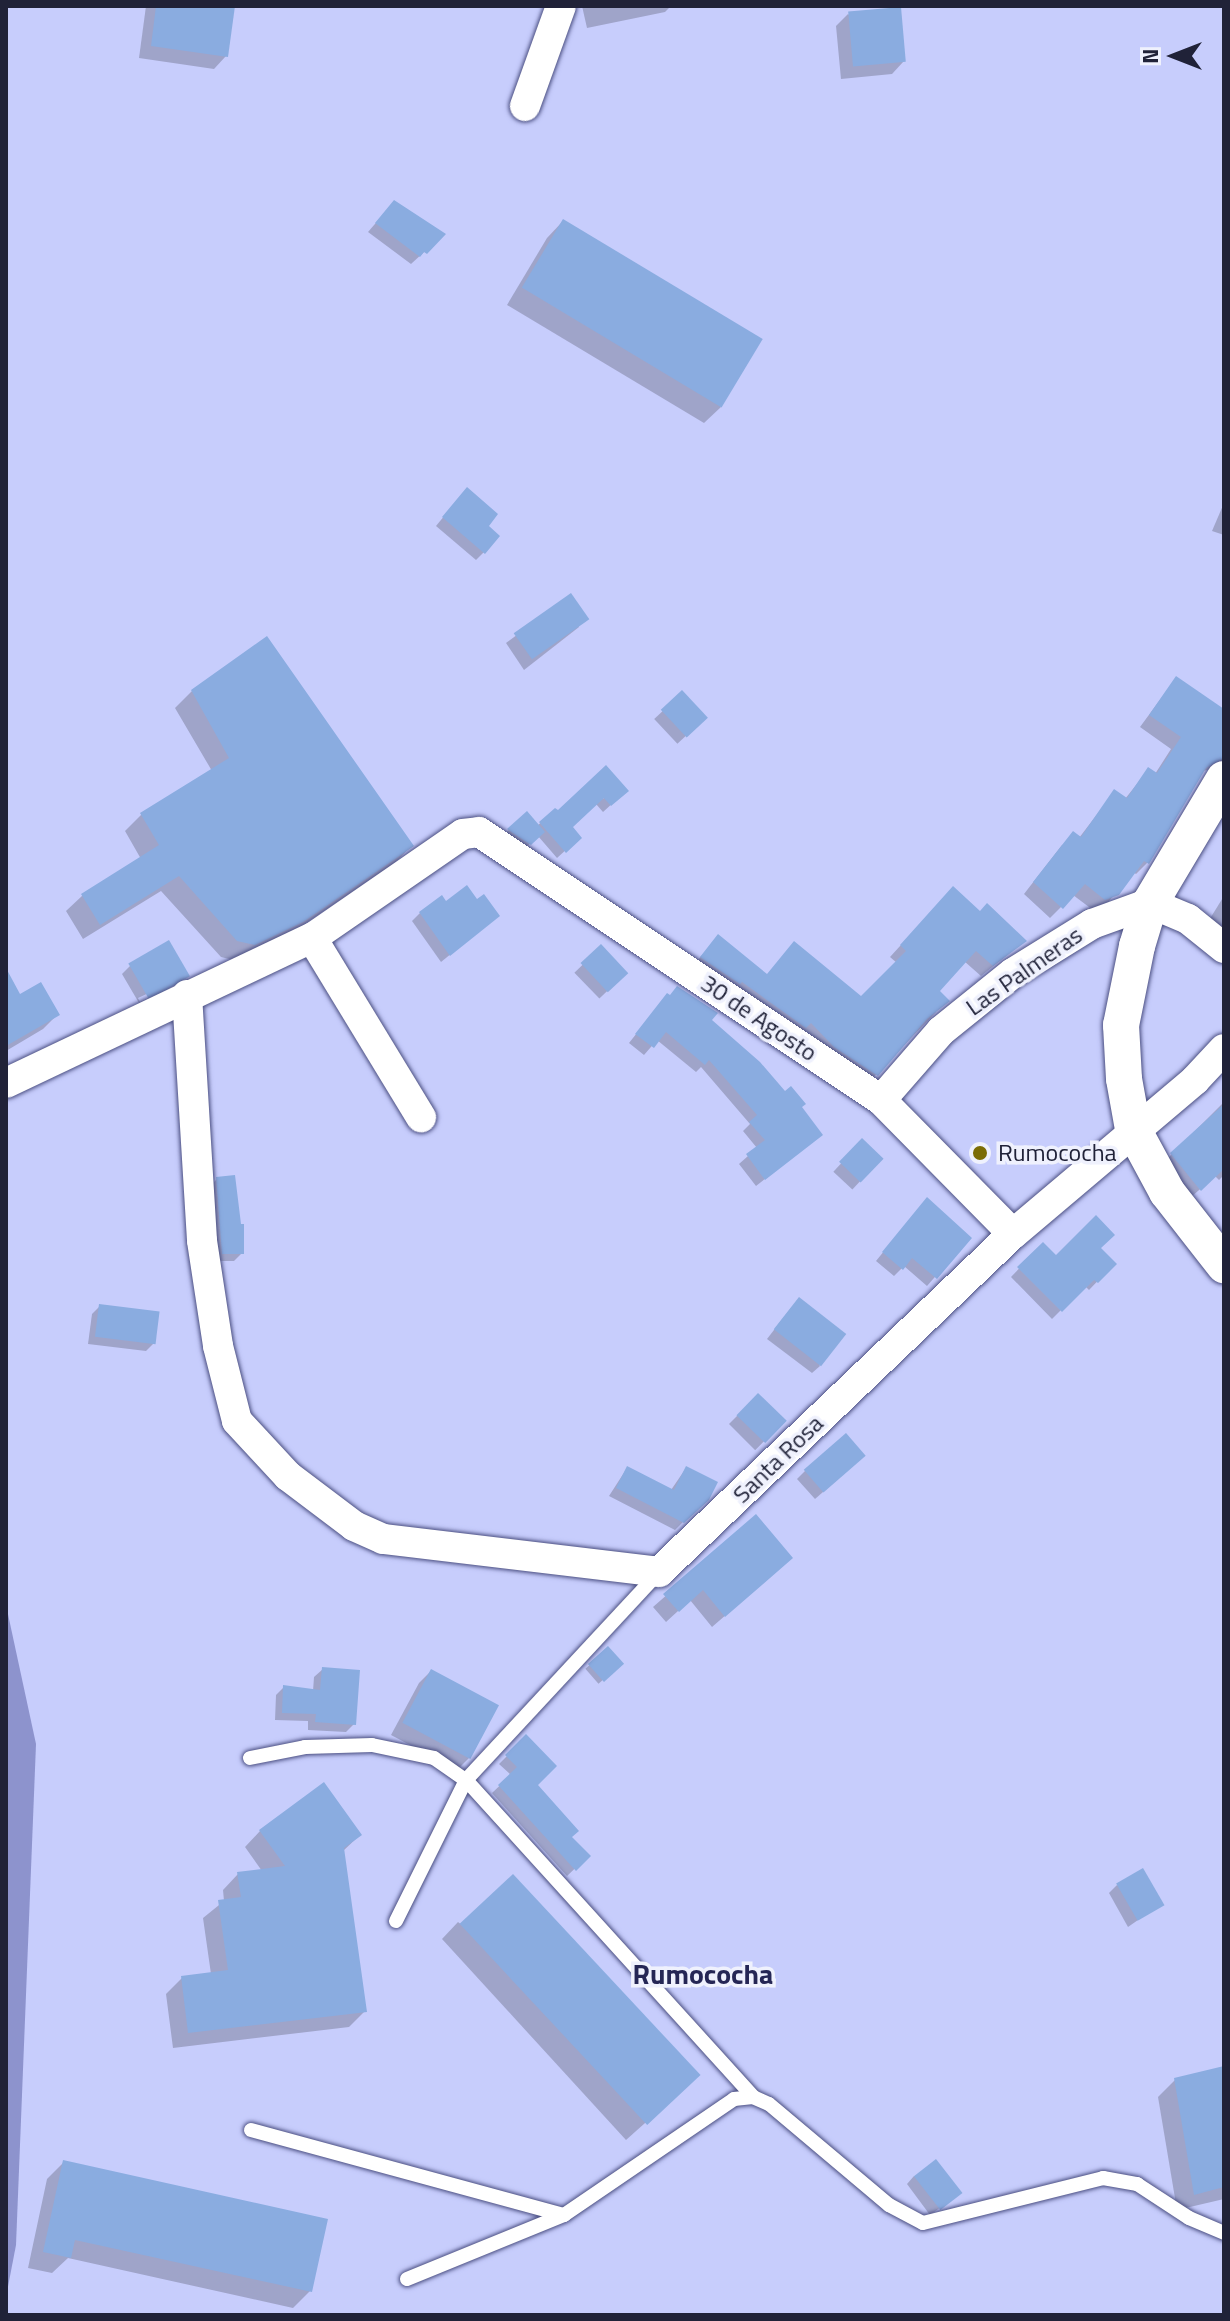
<!DOCTYPE html>
<html>
<head>
<meta charset="utf-8">
<style>
  body { margin:0 }
  #map { position:relative; width:1230px; height:2321px; overflow:hidden; background:#c7cdfc; font-family:"Titillium Web",sans-serif }
  div>[style] { position:absolute }
  [style*='--x'] { left:calc(var(--x)*1px); top:calc(var(--y)*1px); width:calc(var(--w)*1px); rotate:calc(var(--a)*1deg) }
  .water>* { inset:0; background:#8d93cd }
  .shadow>* { inset:0; background:#0003; transform-origin:0 0 }
  .building>* { inset:0; background:#8aace0; transform-origin:0 0 }
  .roads { filter:drop-shadow(0 0 2px #4b4f82) drop-shadow(0 0 2px #4b4f82) }
  .service>* { height:14px; margin:-7px; padding:0 7px; transform-origin:7px; border-radius:7px; background:#fff }
  .minor>* { height:30px; margin:-15px; padding:0 15px; transform-origin:15px; border-radius:15px; background:#fff }
  .tertiary>* { height:36px; margin:-18px; padding:0 18px; transform-origin:18px; border-radius:18px; background:#fff }
  .dots>* { width:22px; height:22px; translate:-50% -50%; box-sizing:border-box; border:4px solid #eff1fd; border-radius:50% }
  span { translate:-50% -50%; white-space:nowrap; text-align:center; line-height:1.15; -webkit-text-stroke:7px #eff1fd; paint-order:stroke }
  .street-label { font-size:24px; color:#202238 }
  .poi-label { font-size:24px; color:#202238 }
  .left { translate:0 -50%; text-align:left }
  .quarter-label { font-size:28px; color:#252655; font-weight:700 }
  .frame { position:absolute; inset:0; border:8px solid #202238; pointer-events:none }
  .north { position:absolute; left:1134px; top:16px; width:80px; height:80px; -webkit-text-stroke:6px #eff1fd; paint-order:stroke; rotate:270deg; font-size:22px; font-weight:700; line-height:32px; text-align:center; color:#202238 }
  .north::after { content:''; display:block; margin:auto; width:28px; height:36px; background:#202238; clip-path:polygon(50% 0,100% 100%,50% 72%,0 100%) }
</style>
</head>
<body>
<div id="map">
  <div class="water">
    <i style="clip-path:polygon(6px 1605px,36px 1744px,16px 2245px,6px 2297px)"></i>
  </div>
  <div class="shadow">
    <i style="clip-path:polygon(146px 6px,233px 6px,226px 56px,214px 69px,139px 58px)"></i>
    <i style="clip-path:polygon(582px 6px,671px 6px,665px 12px,587px 28px)"></i>
    <i style="clip-path:polygon(848px 14px,904px 61px,892px 74px,841px 79px,836px 26px)"></i>
    <i style="clip-path:polygon(387px 210px,435px 242px,411px 264px,368px 232px)"></i>
    <i style="clip-path:polygon(563px 221px,721px 407px,704px 423px,507px 305px,547px 238px)"></i>
    <i style="clip-path:polygon(459px 498px,486px 526px,484px 552px,476px 560px,436px 526px)"></i>
    <i style="clip-path:polygon(1224px 503px,1224px 535px,1212px 531px)"></i>
    <i style="clip-path:polygon(570px 596px,579px 627px,524px 670px,506px 643px)"></i>
    <i style="clip-path:polygon(1176px 678px,1224px 711px,1224px 758px,1213px 769px,1202px 771px,1147px 863px,1136px 874px,1133px 872px,1105px 906px,1093px 910px,1073px 895px,1050px 918px,1024px 894px,1062px 845px,1079px 838px,1114px 792px,1125px 799px,1148px 770px,1155px 774px,1171px 749px,1140px 727px)"></i>
    <i style="clip-path:polygon(192px 691px,412px 845px,396px 862px,284px 938px,237px 961px,221px 957px,161px 891px,83px 939px,66px 911px,83px 895px,141px 859px,125px 831px,142px 814px,212px 771px,175px 708px)"></i>
    <i style="left:682px;top:693px;width:34px;height:38px;rotate:47deg"></i>
    <i style="clip-path:polygon(626px 791px,603px 812px,596px 804px,570px 828px,579px 838px,557px 858px,538px 836px,521px 852px,500px 838px,527px 814px,537px 826px,555px 810px,558px 813px)"></i>
    <i style="clip-path:polygon(1224px 896px,1224px 958px,1201px 933px)"></i>
    <i style="clip-path:polygon(942px 900px,979px 914px,1024px 941px,981px 976px,964px 961px,937px 991px,936px 1012px,865px 1086px,690px 969px,718px 937px,766px 976px,861px 999px,897px 963px,890px 957px)"></i>
    <i style="clip-path:polygon(476px 902px,489px 923px,441px 962px,412px 921px,420px 913px,446px 904px)"></i>
    <i style="left:601px;top:947px;width:36px;height:37px;rotate:46deg"></i>
    <i style="clip-path:polygon(130px 966px,188px 975px,181px 982px,181px 978px,138px 998px,140px 1002px,181px 983px,139px 1003px,122px 974px)"></i>
    <i style="clip-path:polygon(6px 972px,19px 996px,57px 1015px,43px 1029px,6px 1051px)"></i>
    <i style="clip-path:polygon(667px 995px,709px 1020px,799px 1108px,820px 1135px,756px 1186px,739px 1164px,757px 1148px,743px 1131px,750px 1124px,701px 1067px,696px 1072px,657px 1040px,644px 1055px,629px 1043px)"></i>
    <i style="clip-path:polygon(1224px 1102px,1224px 1175px,1219px 1180px,1215px 1176px,1190px 1198px,1162px 1164px)"></i>
    <i style="left:862px;top:1141px;width:26px;height:42px;rotate:43deg"></i>
    <i style="clip-path:polygon(217px 1179px,242px 1253px,234px 1261px,215px 1261px,209px 1187px)"></i>
    <i style="clip-path:polygon(919px 1208px,969px 1238px,927px 1286px,904px 1266px,894px 1276px,876px 1261px)"></i>
    <i style="clip-path:polygon(1043px 1244px,1056px 1258px,1098px 1248px,1114px 1264px,1089px 1290px,1085px 1286px,1052px 1319px,1011px 1277px)"></i>
    <i style="clip-path:polygon(100px 1306px,154px 1343px,146px 1351px,88px 1344px,92px 1314px)"></i>
    <i style="clip-path:polygon(791px 1308px,820px 1366px,812px 1373px,767px 1339px)"></i>
    <i style="left:758px;top:1395px;width:37px;height:41px;rotate:45deg"></i>
    <i style="clip-path:polygon(855px 1464px,815px 1499px,797px 1479px,805px 1471px)"></i>
    <i style="clip-path:polygon(627px 1468px,671px 1490px,686px 1468px,707px 1498px,675px 1530px,609px 1496px)"></i>
    <i style="clip-path:polygon(756px 1517px,779px 1569px,712px 1627px,690px 1600px,666px 1622px,653px 1607px)"></i>
    <i style="left:608px;top:1649px;width:20px;height:30px;rotate:49deg"></i>
    <i style="clip-path:polygon(323px 1669px,354px 1724px,346px 1732px,308px 1730px,308px 1721px,275px 1720px,276px 1695px,284px 1687px,313px 1691px,314px 1677px)"></i>
    <i style="clip-path:polygon(431px 1671px,469px 1758px,457px 1770px,391px 1735px,419px 1683px)"></i>
    <i style="clip-path:polygon(526px 1737px,535px 1785px,569px 1837px,588px 1856px,567px 1876px,492px 1793px,511px 1775px,499px 1764px)"></i>
    <i style="clip-path:polygon(260px 1831px,360px 1835px,342px 1852px,365px 2011px,349px 2027px,173px 2048px,166px 1994px,182px 1978px,211px 1974px,203px 1918px,224px 1901px,223px 1890px,238px 1874px,262px 1871px,245px 1847px)"></i>
    <i style="clip-path:polygon(1117px 1885px,1161px 1904px,1128px 1927px,1109px 1893px)"></i>
    <i style="clip-path:polygon(458px 1922px,682px 2090px,626px 2140px,442px 1939px)"></i>
    <i style="clip-path:polygon(1224px 2068px,1224px 2199px,1177px 2210px,1158px 2097px,1175px 2080px)"></i>
    <i style="clip-path:polygon(64px 2162px,310px 2291px,293px 2308px,68px 2258px,52px 2273px,28px 2268px,47px 2179px)"></i>
    <i style="clip-path:polygon(914px 2176px,960px 2193px,930px 2215px,907px 2184px)"></i>
  </div>
  <div class="building">
    <i style="clip-path:polygon(156px 6px,235px 6px,228px 57px,151px 46px)"></i>
    <i style="left:901px;top:7px;width:55px;height:53px;rotate:85deg"></i>
    <i style="clip-path:polygon(394px 200px,446px 234px,427px 254px,424px 252px,420px 257px,375px 223px)"></i>
    <i style="left:563px;top:219px;width:233px;height:80px;rotate:31deg"></i>
    <i style="clip-path:polygon(467px 487px,498px 514px,489px 526px,500px 536px,485px 554px,442px 517px)"></i>
    <i style="left:571px;top:593px;width:32px;height:70px;rotate:55deg"></i>
    <i style="clip-path:polygon(267px 636px,414px 846px,303px 922px,255px 945px,237px 941px,179px 876px,100px 925px,81px 894px,159px 845px,140px 813px,229px 758px,191px 690px)"></i>
    <i style="clip-path:polygon(1176px 676px,1224px 709px,1224px 758px,1206px 768px,1149px 864px,1144px 861px,1119px 895px,1105px 900px,1085px 884px,1063px 909px,1033px 882px,1073px 831px,1081px 837px,1114px 789px,1127px 798px,1148px 767px,1157px 773px,1181px 737px,1149px 715px)"></i>
    <i style="left:682px;top:690px;width:38px;height:29px;rotate:47deg"></i>
    <i style="clip-path:polygon(606px 765px,629px 791px,611px 806px,604px 798px,573px 827px,582px 838px,566px 853px,539px 822px,555px 808px,558px 810px)"></i>
    <i style="clip-path:polygon(527px 811px,545px 832px,531px 845px,507px 829px)"></i>
    <i style="clip-path:polygon(467px 885px,477px 899px,484px 894px,500px 916px,450px 956px,419px 912px,442px 895px,446px 901px)"></i>
    <i style="clip-path:polygon(953px 886px,980px 911px,987px 903px,1027px 941px,993px 966px,976px 951px,940px 991px,950px 1001px,927px 1019px,878px 1076px,834px 1047px,811px 1023px,806px 1028px,742px 982px,740px 984px,700px 957px,718px 934px,767px 974px,794px 941px,861px 996px,906px 951px,900px 945px)"></i>
    <i style="left:169px;top:940px;width:42px;height:47px;rotate:60deg"></i>
    <i style="left:601px;top:944px;width:40px;height:28px;rotate:47deg"></i>
    <i style="clip-path:polygon(6px 968px,20px 994px,41px 982px,60px 1015px,6px 1046px)"></i>
    <i style="clip-path:polygon(677px 986px,718px 1013px,712px 1020px,760px 1062px,785px 1091px,791px 1086px,806px 1104px,802px 1107px,823px 1135px,765px 1180px,746px 1154px,765px 1140px,749px 1122px,757px 1115px,709px 1060px,705px 1065px,666px 1032px,654px 1048px,635px 1034px,667px 993px,670px 995px)"></i>
    <i style="clip-path:polygon(1224px 1104px,1224px 1169px,1201px 1191px,1170px 1153px)"></i>
    <i style="left:862px;top:1138px;width:30px;height:33px;rotate:44deg"></i>
    <i style="clip-path:polygon(235px 1175px,241px 1224px,244px 1224px,244px 1254px,222px 1254px,216px 1177px)"></i>
    <i style="clip-path:polygon(927px 1197px,972px 1238px,937px 1279px,912px 1258px,903px 1270px,882px 1252px)"></i>
    <i style="clip-path:polygon(1096px 1215px,1115px 1235px,1101px 1248px,1117px 1264px,1098px 1283px,1094px 1280px,1062px 1312px,1017px 1267px,1043px 1242px,1056px 1255px)"></i>
    <i style="left:799px;top:1297px;width:60px;height:41px;rotate:38deg"></i>
    <i style="left:99px;top:1304px;width:61px;height:33px;rotate:7deg"></i>
    <i style="left:758px;top:1393px;width:40px;height:31px;rotate:44deg"></i>
    <i style="left:846px;top:1433px;width:30px;height:56px;rotate:49deg"></i>
    <i style="clip-path:polygon(627px 1466px,674px 1490px,686px 1466px,718px 1482px,709px 1500px,684px 1523px,616px 1488px)"></i>
    <i style="clip-path:polygon(756px 1514px,793px 1558px,725px 1617px,703px 1590px,679px 1612px,663px 1594px)"></i>
    <i style="left:608px;top:1646px;width:24px;height:27px;rotate:48deg"></i>
    <i style="clip-path:polygon(322px 1667px,360px 1670px,356px 1725px,315px 1722px,316px 1714px,282px 1713px,283px 1685px,320px 1690px)"></i>
    <i style="left:431px;top:1669px;width:77px;height:61px;rotate:28deg"></i>
    <i style="clip-path:polygon(526px 1734px,557px 1766px,538px 1785px,579px 1831px,572px 1837px,591px 1856px,576px 1871px,498px 1785px,517px 1767px,505px 1755px)"></i>
    <i style="clip-path:polygon(324px 1782px,362px 1835px,344px 1848px,367px 2012px,188px 2033px,181px 1976px,228px 1970px,218px 1900px,241px 1897px,237px 1872px,285px 1866px,259px 1830px)"></i>
    <i style="left:1143px;top:1868px;width:43px;height:31px;rotate:60deg"></i>
    <i style="left:513px;top:1874px;width:275px;height:73px;rotate:47deg"></i>
    <i style="clip-path:polygon(1224px 2066px,1224px 2187px,1194px 2195px,1174px 2078px)"></i>
    <i style="left:936px;top:2159px;width:43px;height:28px;rotate:52deg"></i>
    <i style="clip-path:polygon(63px 2160px,328px 2219px,312px 2292px,75px 2240px,71px 2258px,43px 2252px)"></i>
  </div>
  <div class="roads">
    <div class="service">
      <i style="--x:250;--y:1758;--w:56;--a:-11.3"></i>
      <i style="--x:305;--y:1747;--w:67;--a:-1.7"></i>
      <i style="--x:372;--y:1745;--w:63;--a:11.8"></i>
      <i style="--x:434;--y:1758;--w:39;--a:35"></i>
      <i style="--x:466;--y:1780;--w:428;--a:47.8"></i>
      <i style="--x:396;--y:1921;--w:157;--a:-63.6"></i>
      <i style="--x:466;--y:1780;--w:284;--a:-47.1"></i>
      <i style="--x:251;--y:2130;--w:324;--a:15.2"></i>
      <i style="--x:407;--y:2279;--w:170;--a:-22.2"></i>
      <i style="--x:564;--y:2215;--w:206;--a:-34.3"></i>
      <i style="--x:734;--y:2099;--w:19;--a:-6"></i>
      <i style="--x:753;--y:2097;--w:17;--a:24"></i>
      <i style="--x:769;--y:2104;--w:157;--a:40.1"></i>
      <i style="--x:889;--y:2205;--w:38;--a:28"></i>
      <i style="--x:923;--y:2223;--w:186;--a:-14"></i>
      <i style="--x:1103;--y:2178;--w:35;--a:10"></i>
      <i style="--x:1137;--y:2184;--w:62;--a:33.2"></i>
      <i style="--x:1189;--y:2218;--w:38;--a:23"></i>
    </div>
    <div class="minor">
      <i style="--x:525;--y:106;--w:106;--a:-70.2"></i>
      <i style="--x:312;--y:938;--w:210;--a:58.7"></i>
      <i style="--x:187;--y:995;--w:246;--a:86.5"></i>
      <i style="--x:202;--y:1241;--w:106;--a:81.3"></i>
      <i style="--x:218;--y:1346;--w:77;--a:75.8"></i>
      <i style="--x:237;--y:1421;--w:75;--a:47.2"></i>
      <i style="--x:288;--y:1476;--w:83;--a:37.1"></i>
      <i style="--x:354;--y:1526;--w:32;--a:24"></i>
      <i style="--x:383;--y:1539;--w:278;--a:6.8"></i>
      <i style="--x:659;--y:1572;--w:489;--a:-43.7"></i>
      <i style="--x:1013;--y:1234;--w:238;--a:-40.2"></i>
      <i style="--x:1195;--y:1080;--w:42;--a:-46.9"></i>
      <i style="--x:6;--y:1083;--w:339;--a:-25.4"></i>
      <i style="--x:312;--y:938;--w:183;--a:-34.6"></i>
      <i style="--x:463;--y:834;--w:16;--a:-7"></i>
      <i style="--x:479;--y:832;--w:483;--a:33.7"></i>
      <i style="--x:881;--y:1100;--w:188;--a:45.4"></i>
      <i style="--x:881;--y:1100;--w:91;--a:-49"></i>
      <i style="--x:941;--y:1031;--w:92;--a:-38.9"></i>
      <i style="--x:1013;--y:973;--w:93;--a:-31.8"></i>
      <i style="--x:1092;--y:924;--w:62;--a:-19.9"></i>
      <i style="--x:1150;--y:903;--w:41;--a:22.8"></i>
      <i style="--x:1188;--y:919;--w:46;--a:38.9"></i>
    </div>
    <div class="tertiary">
      <i style="--x:1224;--y:779;--w:144;--a:120.8"></i>
      <i style="--x:1150;--y:903;--w:45;--a:106.8"></i>
      <i style="--x:1137;--y:946;--w:81;--a:101.4"></i>
      <i style="--x:1121;--y:1025;--w:54;--a:86.8"></i>
      <i style="--x:1124;--y:1079;--w:51;--a:79.8"></i>
      <i style="--x:1133;--y:1129;--w:72;--a:61.6"></i>
      <i style="--x:1167;--y:1192;--w:93;--a:52"></i>
    </div>
  </div>
  <div class="dots">
    <i style="left:980px;top:1153px;background:#7b6c05"></i>
  </div>
  <div class="street-label">
    <span style="left:1024px;top:971px;rotate:-35deg">Las Palmeras</span>
    <span style="left:759px;top:1018px;rotate:34deg">30 de Agosto</span>
    <span style="left:778px;top:1459px;rotate:-44deg">Santa Rosa</span>
  </div>
  <div class="poi-label">
    <span class="left" style="left:998px;top:1153px">Rumococha</span>
  </div>
  <div class="quarter-label">
    <span style="left:703px;top:1974px">Rumococha</span>
  </div>
  <div class="frame"></div>
  <div class="north">N</div>
</div>
</body>
</html>
